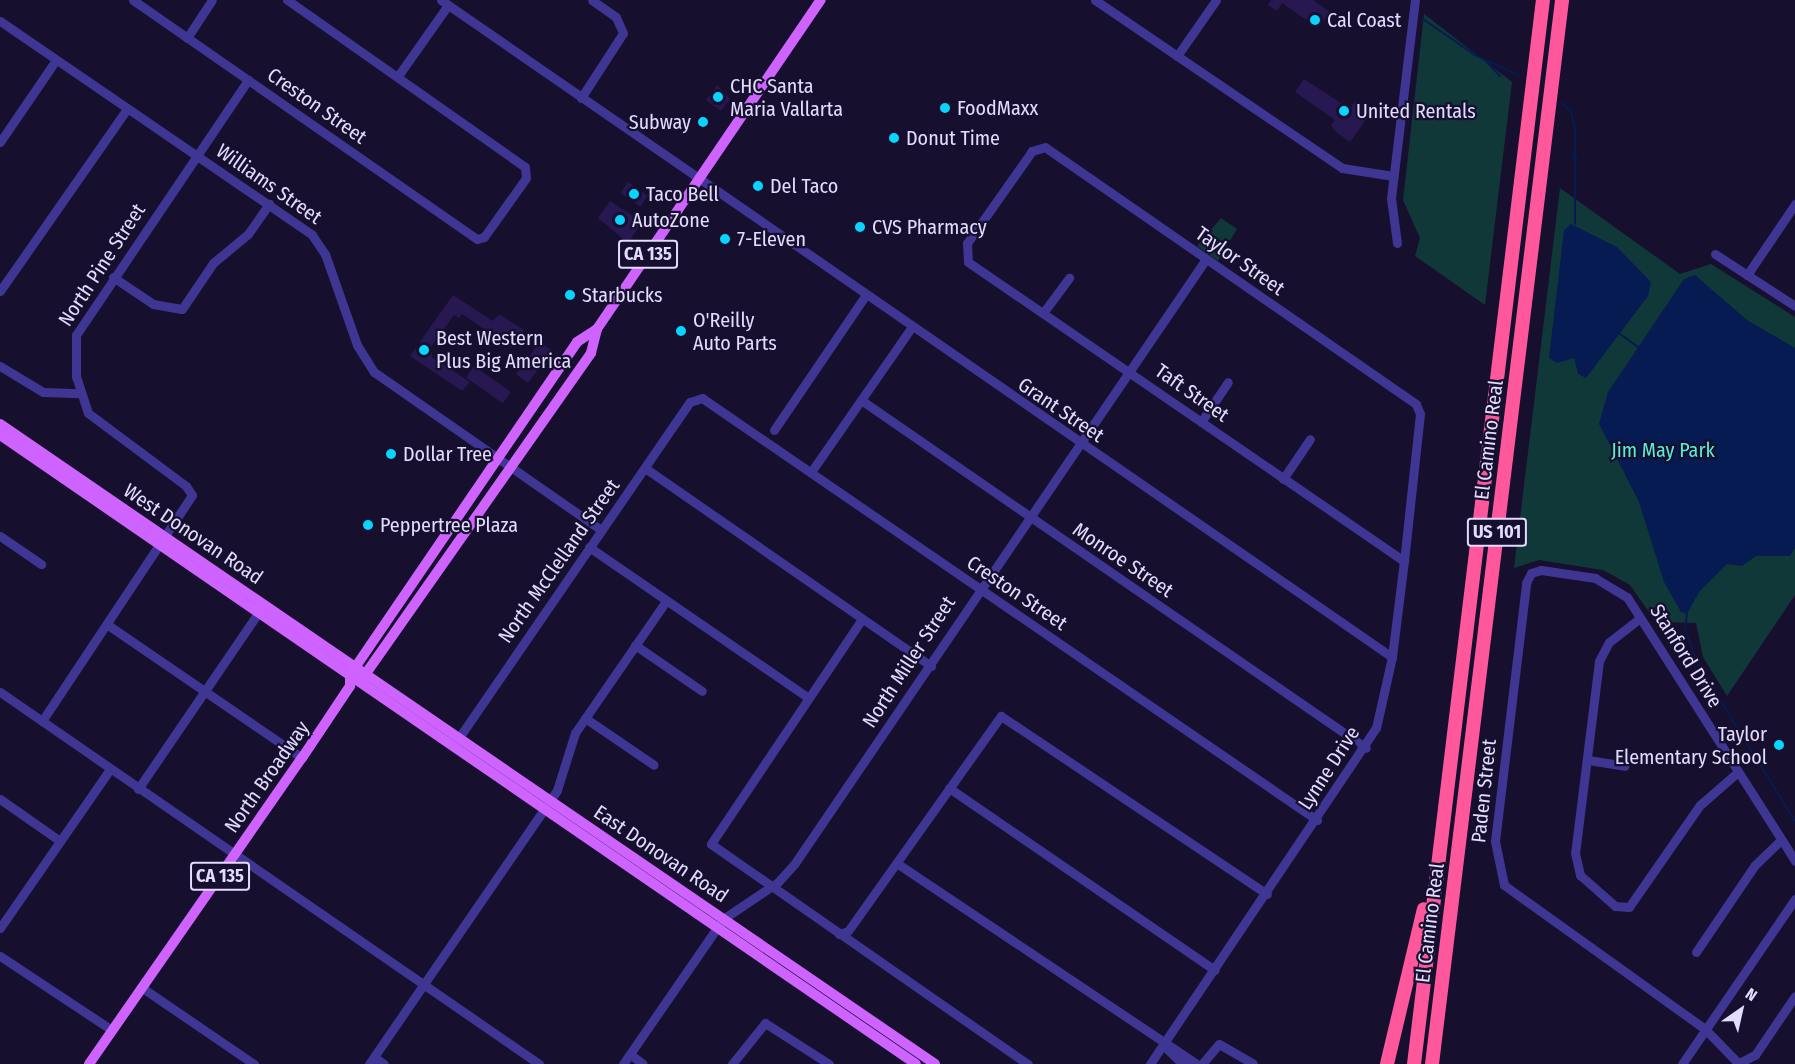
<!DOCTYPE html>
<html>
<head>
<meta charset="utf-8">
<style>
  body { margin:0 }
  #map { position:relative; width:1795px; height:1064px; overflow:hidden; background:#160f2e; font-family:"Fira Sans Condensed",sans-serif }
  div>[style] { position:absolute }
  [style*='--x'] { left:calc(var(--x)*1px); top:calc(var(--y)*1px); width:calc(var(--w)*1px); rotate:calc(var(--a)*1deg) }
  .green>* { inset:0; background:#113839 }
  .water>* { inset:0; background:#051b51 }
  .stream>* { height:2px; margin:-1px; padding:0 1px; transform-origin:1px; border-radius:1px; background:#051b51 }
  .building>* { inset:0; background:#281852; transform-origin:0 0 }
  .minor>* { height:9px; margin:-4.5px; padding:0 4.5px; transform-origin:4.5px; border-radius:4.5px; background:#3f3592 }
  .major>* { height:10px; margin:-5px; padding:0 5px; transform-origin:5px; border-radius:5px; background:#cf63ff }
  .highway>* { height:14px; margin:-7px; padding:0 7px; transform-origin:7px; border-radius:7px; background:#ff579c }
  .dots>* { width:16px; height:16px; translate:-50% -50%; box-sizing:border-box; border:3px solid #160f2e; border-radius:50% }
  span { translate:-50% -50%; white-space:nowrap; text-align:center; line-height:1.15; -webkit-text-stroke:4.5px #160f2e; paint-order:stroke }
  .shield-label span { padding:2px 4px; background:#160f2e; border:2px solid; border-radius:4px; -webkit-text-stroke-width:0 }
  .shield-label { font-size:18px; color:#e2dcff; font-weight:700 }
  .poi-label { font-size:20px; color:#e2dcff }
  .left { translate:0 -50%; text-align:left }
  .right { translate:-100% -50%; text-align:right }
  .street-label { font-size:20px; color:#e2dcff }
  .park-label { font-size:20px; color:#59eed3 }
  .north { position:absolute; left:1711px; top:980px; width:60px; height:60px; -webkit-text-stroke:4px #160f2e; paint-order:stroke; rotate:34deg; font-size:16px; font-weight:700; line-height:24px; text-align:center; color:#e2dcff }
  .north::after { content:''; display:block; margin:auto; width:21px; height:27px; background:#e2dcff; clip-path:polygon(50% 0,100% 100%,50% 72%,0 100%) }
</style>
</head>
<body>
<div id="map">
  <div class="green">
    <i style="clip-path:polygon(1424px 14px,1512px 82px,1485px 305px,1415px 256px,1420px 238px,1403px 200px)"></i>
    <i style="clip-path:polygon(1560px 188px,1680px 274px,1711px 264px,1795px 317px,1795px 595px,1727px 696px,1703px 657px,1696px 623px,1656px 622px,1630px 585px,1603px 570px,1539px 560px,1514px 568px)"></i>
    <i style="clip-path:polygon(1221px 218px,1237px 229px,1218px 261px,1197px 246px)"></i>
  </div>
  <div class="water">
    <i style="clip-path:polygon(1571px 224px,1617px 247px,1651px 282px,1648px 296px,1586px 378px,1578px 374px,1574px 358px,1557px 363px,1549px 358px,1564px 230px)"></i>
    <i style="clip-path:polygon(1695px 275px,1747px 320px,1795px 348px,1795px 548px,1790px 556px,1756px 556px,1742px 566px,1727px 564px,1699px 592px,1687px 614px,1681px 612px,1664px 582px,1639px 502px,1599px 424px,1608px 392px,1684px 279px)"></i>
  </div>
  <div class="stream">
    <i style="--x:1423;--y:19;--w:63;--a:34.7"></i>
    <i style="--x:1475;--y:55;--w:47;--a:24.9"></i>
    <i style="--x:1486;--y:61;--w:21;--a:47"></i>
    <i style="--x:1561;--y:103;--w:13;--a:39"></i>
    <i style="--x:1571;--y:111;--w:17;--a:77"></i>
    <i style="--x:1575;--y:128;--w:96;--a:90"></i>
    <i style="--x:1571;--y:154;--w:8;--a:40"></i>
    <i style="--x:1620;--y:334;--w:22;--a:36"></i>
    <i style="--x:1687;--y:614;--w:14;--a:98"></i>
    <i style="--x:1685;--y:628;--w:37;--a:71"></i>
    <i style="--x:1697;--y:663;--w:186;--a:58.2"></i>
  </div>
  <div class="building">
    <i style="clip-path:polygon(1271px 0,1313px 0,1330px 12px,1318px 28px,1282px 3px,1277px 11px,1268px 5px)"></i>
    <i style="clip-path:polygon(1304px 79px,1350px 109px,1355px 101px,1371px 112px,1350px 142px,1336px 132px,1331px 125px,1335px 120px,1295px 92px)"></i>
    <i style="clip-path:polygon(717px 85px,730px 99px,721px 111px,706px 100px)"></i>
    <i style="left:628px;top:182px;width:24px;height:13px;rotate:35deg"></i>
    <i style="clip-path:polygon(610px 201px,642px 222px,628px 243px,598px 218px)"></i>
    <i style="clip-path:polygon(453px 295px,493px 321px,499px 314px,524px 330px,512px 348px,462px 314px,459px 318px,454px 315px,431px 347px,432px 357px,470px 382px,462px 391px,410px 356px)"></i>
    <i style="left:540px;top:342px;width:15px;height:40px;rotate:37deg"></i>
    <i style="left:474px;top:366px;width:45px;height:14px;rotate:35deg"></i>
  </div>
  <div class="minor">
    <i style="--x:133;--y:0;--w:419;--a:34.8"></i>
    <i style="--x:477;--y:239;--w:7;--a:-16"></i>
    <i style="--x:484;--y:237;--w:72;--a:-54.6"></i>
    <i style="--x:526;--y:178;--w:11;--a:-95"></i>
    <i style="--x:525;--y:167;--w:291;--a:-144.9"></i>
    <i style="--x:441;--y:0;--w:1156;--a:34.64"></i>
    <i style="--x:1095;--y:0;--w:299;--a:34.2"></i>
    <i style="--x:1342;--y:168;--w:52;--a:8.9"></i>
    <i style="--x:0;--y:21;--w:378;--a:34.4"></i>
    <i style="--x:312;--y:235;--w:23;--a:56"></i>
    <i style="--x:325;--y:254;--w:96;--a:70.6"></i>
    <i style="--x:357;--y:345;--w:32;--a:58"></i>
    <i style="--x:374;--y:372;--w:277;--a:34.8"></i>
    <i style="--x:187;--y:38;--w:45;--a:-56.7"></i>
    <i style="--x:1177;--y:56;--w:68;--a:-55.1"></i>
    <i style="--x:398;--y:76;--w:87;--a:-54.8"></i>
    <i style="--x:581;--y:98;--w:77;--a:-57.1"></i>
    <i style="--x:623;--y:33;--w:17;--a:-114"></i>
    <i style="--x:616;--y:17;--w:29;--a:-145"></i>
    <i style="--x:0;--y:142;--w:99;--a:-55.7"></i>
    <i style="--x:1397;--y:243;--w:45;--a:-97.6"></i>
    <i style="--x:1391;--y:198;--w:199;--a:-83.1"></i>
    <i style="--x:1715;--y:254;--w:95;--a:33"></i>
    <i style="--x:1747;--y:275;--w:86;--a:-55.9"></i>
    <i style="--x:113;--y:277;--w:48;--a:34"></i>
    <i style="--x:153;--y:304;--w:29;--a:10"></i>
    <i style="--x:182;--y:309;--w:55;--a:-56"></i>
    <i style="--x:213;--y:263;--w:45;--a:-39.6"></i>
    <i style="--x:248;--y:234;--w:37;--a:-55"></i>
    <i style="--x:0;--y:291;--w:222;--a:-55.1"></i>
    <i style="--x:1043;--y:313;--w:44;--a:-53.4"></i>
    <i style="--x:0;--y:366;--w:50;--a:31.2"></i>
    <i style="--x:43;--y:392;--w:37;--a:2"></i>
    <i style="--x:861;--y:400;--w:613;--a:34.57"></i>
    <i style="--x:1201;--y:422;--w:48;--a:-56"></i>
    <i style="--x:774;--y:430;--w:162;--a:-55.8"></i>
    <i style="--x:645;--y:468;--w:348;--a:34.7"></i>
    <i style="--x:811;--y:472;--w:175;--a:-55.2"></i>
    <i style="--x:1283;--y:479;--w:48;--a:-56"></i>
    <i style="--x:0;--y:536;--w:50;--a:34.3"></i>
    <i style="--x:589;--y:547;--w:265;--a:34.5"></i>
    <i style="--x:1640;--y:618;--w:39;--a:142"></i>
    <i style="--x:1609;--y:642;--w:21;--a:118"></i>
    <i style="--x:1599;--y:661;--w:193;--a:97.1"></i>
    <i style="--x:1575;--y:853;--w:23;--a:77"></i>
    <i style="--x:1580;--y:875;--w:47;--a:41.5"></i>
    <i style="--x:1615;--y:906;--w:14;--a:4"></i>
    <i style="--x:1629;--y:907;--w:124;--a:-55.2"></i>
    <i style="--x:1700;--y:805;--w:50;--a:-41"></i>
    <i style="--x:862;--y:619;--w:271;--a:123.9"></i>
    <i style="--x:711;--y:844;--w:386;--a:34.8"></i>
    <i style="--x:108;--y:625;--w:235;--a:34.4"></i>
    <i style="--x:635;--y:645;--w:81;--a:34.5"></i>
    <i style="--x:0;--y:692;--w:655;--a:34.61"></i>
    <i style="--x:585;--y:718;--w:83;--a:34.3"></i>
    <i style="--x:42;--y:721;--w:271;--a:-56.4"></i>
    <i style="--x:192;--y:495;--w:11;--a:-124"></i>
    <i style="--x:186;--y:486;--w:122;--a:-143.3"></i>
    <i style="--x:88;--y:413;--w:38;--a:-108"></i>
    <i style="--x:76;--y:377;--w:42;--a:-90"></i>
    <i style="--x:76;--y:335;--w:308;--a:-56"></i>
    <i style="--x:456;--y:742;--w:413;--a:-55.5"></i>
    <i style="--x:690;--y:402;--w:13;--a:-18"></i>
    <i style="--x:702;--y:398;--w:746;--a:34.46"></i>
    <i style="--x:1588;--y:760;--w:37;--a:9"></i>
    <i style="--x:949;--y:788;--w:322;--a:34.4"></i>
    <i style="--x:138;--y:789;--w:222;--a:-55.7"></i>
    <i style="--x:0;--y:799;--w:73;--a:35"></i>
    <i style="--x:898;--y:864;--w:360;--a:33.8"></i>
    <i style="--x:0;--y:928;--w:193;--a:-55.3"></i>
    <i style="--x:839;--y:934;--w:9;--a:-18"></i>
    <i style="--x:848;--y:931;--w:264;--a:-54.6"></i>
    <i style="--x:1001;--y:716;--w:320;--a:33.8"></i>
    <i style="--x:1696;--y:952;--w:105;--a:-55.9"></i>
    <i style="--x:1755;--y:865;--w:36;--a:-44"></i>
    <i style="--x:0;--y:956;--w:134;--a:33.5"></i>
    <i style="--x:141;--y:987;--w:137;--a:34.3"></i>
    <i style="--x:1163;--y:1045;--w:28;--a:44"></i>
    <i style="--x:630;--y:1054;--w:16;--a:38"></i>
    <i style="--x:374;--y:1057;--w:12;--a:35"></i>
    <i style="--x:1739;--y:1063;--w:18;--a:-27"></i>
    <i style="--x:1755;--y:1055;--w:71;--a:-55.9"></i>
    <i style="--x:369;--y:1064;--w:332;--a:-55.5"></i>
    <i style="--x:557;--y:790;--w:60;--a:-72.5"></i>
    <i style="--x:575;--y:733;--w:160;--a:-55.4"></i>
    <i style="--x:623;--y:1064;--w:176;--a:-55.4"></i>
    <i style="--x:723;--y:919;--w:66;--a:-33.9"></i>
    <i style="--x:778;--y:882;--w:25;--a:-48"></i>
    <i style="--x:795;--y:863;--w:731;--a:-55.77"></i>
    <i style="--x:732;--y:1064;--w:53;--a:-51.2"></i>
    <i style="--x:765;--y:1023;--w:76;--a:32.6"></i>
    <i style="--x:1150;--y:1064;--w:405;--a:-56.1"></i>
    <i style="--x:1376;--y:728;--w:73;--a:-77.3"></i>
    <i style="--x:1392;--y:657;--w:97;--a:-82.9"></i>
    <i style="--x:1404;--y:561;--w:148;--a:-83.8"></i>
    <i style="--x:1420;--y:414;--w:11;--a:-112"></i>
    <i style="--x:1416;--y:404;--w:451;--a:-145.3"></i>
    <i style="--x:1045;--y:147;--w:14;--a:163"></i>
    <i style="--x:1032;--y:151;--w:113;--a:125.2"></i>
    <i style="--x:967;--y:243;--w:19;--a:87"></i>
    <i style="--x:968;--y:262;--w:529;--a:34.44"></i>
    <i style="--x:1202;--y:1064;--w:26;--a:-50"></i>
    <i style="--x:1219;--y:1044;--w:39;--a:30"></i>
    <i style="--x:1682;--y:1064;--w:200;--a:-55.6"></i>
    <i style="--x:1739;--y:1064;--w:49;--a:-134.2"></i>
    <i style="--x:1705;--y:1029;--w:247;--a:-144.4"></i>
    <i style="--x:1504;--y:885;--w:45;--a:-101.6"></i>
    <i style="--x:1495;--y:841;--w:260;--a:-83.1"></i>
    <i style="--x:1526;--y:583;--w:11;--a:-63"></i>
    <i style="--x:1531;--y:573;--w:10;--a:-17"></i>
    <i style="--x:1541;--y:570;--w:55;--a:8.4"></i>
    <i style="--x:1595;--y:578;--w:37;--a:31"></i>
    <i style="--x:1627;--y:597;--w:313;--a:57.5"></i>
  </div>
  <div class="major">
    <i style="--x:0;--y:424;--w:1133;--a:34.39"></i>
    <i style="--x:0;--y:435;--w:1111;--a:34.48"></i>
    <i style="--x:362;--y:679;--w:398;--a:-54.9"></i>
    <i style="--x:591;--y:353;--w:25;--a:-76"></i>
    <i style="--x:597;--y:329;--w:398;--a:-55.8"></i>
    <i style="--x:89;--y:1064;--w:373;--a:-55.2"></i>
    <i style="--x:302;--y:758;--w:87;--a:-56.3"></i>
    <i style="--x:350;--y:686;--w:11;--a:-90"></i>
    <i style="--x:350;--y:675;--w:403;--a:-55.7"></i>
    <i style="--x:577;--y:342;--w:24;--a:-33"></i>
  </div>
  <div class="highway">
    <i style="--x:1387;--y:1064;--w:159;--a:-76.6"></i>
    <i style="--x:1414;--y:1064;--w:1072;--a:-83.09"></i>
    <i style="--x:1432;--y:1064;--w:1072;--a:-83.03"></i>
  </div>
  <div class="dots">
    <i style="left:1315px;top:20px;background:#08d5ff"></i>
    <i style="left:718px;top:97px;background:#08d5ff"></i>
    <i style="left:945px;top:108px;background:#08d5ff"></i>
    <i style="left:1344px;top:111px;background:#08d5ff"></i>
    <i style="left:703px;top:122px;background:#08d5ff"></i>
    <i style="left:894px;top:138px;background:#08d5ff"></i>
    <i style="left:758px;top:186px;background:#08d5ff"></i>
    <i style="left:634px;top:194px;background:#08d5ff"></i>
    <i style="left:620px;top:220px;background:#08d5ff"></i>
    <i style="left:860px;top:227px;background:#08d5ff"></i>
    <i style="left:725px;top:239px;background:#08d5ff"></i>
    <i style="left:570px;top:295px;background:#08d5ff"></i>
    <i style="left:681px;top:331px;background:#08d5ff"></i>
    <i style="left:424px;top:350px;background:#08d5ff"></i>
    <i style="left:391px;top:454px;background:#08d5ff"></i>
    <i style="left:368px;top:525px;background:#08d5ff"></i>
    <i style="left:1779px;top:745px;background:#08d5ff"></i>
  </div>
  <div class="shield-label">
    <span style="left:648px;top:254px">CA 135</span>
    <span style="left:1497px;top:532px">US 101</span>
    <span style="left:220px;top:876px">CA 135</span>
  </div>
  <div class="poi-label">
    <span class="left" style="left:1327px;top:20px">Cal Coast</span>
    <span class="left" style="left:730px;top:98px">CHC Santa<br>Maria Vallarta</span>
    <span class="left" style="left:957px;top:108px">FoodMaxx</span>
    <span class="left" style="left:1356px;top:111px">United Rentals</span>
    <span class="right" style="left:691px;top:122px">Subway</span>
    <span class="left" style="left:906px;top:138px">Donut Time</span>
    <span class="left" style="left:770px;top:186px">Del Taco</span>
    <span class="left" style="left:646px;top:194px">Taco Bell</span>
    <span class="left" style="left:632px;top:220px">AutoZone</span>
    <span class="left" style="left:872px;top:227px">CVS Pharmacy</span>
    <span class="left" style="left:737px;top:239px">7-Eleven</span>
    <span class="left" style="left:582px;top:295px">Starbucks</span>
    <span class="left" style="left:693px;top:332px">O'Reilly<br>Auto Parts</span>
    <span class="left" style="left:436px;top:350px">Best Western<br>Plus Big America</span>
    <span class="left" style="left:403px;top:454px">Dollar Tree</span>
    <span class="left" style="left:380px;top:525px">Peppertree Plaza</span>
    <span class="right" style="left:1767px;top:746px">Taylor<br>Elementary School</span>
  </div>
  <div class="street-label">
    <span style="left:317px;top:106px;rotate:35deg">Creston Street</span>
    <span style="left:269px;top:184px;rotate:35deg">Williams Street</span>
    <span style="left:1240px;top:261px;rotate:35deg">Taylor Street</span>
    <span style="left:102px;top:265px;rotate:-57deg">North Pine Street</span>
    <span style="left:1192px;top:393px;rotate:35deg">Taft Street</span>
    <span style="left:1061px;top:410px;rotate:34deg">Grant Street</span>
    <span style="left:1489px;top:440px;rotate:-83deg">El Camino Real</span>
    <span style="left:193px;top:534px;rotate:34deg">West Donovan Road</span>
    <span style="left:1123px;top:560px;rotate:34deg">Monroe Street</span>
    <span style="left:559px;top:561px;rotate:-55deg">North McClelland Street</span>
    <span style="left:1017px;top:593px;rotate:34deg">Creston Street</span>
    <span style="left:1686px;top:656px;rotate:58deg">Stanford Drive</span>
    <span style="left:909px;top:662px;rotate:-57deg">North Miller Street</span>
    <span style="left:1329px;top:768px;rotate:-57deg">Lynne Drive</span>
    <span style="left:267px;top:777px;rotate:-55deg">North Broadway</span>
    <span style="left:1484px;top:791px;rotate:-84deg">Paden Street</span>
    <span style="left:661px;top:854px;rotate:34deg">East Donovan Road</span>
    <span style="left:1430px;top:923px;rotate:-83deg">El Camino Real</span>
  </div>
  <div class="park-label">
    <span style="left:1663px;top:450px">Jim May Park</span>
  </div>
  <div class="north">N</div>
</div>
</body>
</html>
